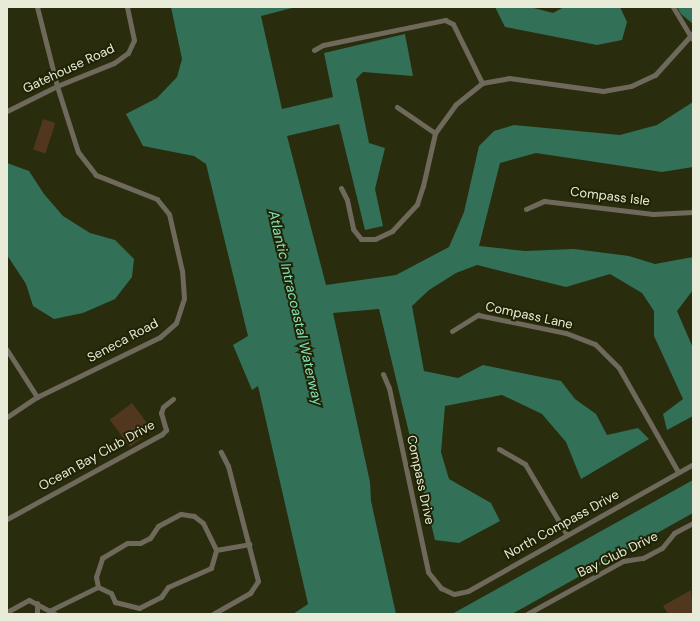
<!DOCTYPE html>
<html>
<head>
<meta charset="utf-8">
<style>
  body { margin:0 }
  #map { position:relative; width:700px; height:621px; overflow:hidden; background:#292c0d; font-family:"DM Sans",sans-serif }
  div>[style] { position:absolute }
  [style*='--x'] { left:calc(var(--x)*1px); top:calc(var(--y)*1px); width:calc(var(--w)*1px); rotate:calc(var(--a)*1deg) }
  .green>* { inset:0; background:#51371d; transform-origin:0 0 }
  .water>* { inset:0; background:#327058 }
  .street>* { height:5px; margin:-2.5px; padding:0 2.5px; transform-origin:2.5px; border-radius:2.5px; background:#6e695b }
  span { translate:-50% -50%; white-space:nowrap; text-align:center; line-height:1.15; -webkit-text-stroke:4px #1f2304; paint-order:stroke }
  .street-label { font-size:13px; color:#e8ebd8 }
  .water-label { font-size:14px; color:#83e1bb; font-style:italic }
  .frame { position:absolute; inset:0; border:8px solid #e8ebd8; pointer-events:none }
</style>
</head>
<body>
<div id="map">
  <div class="green">
    <i style="left:43px;top:119px;width:13px;height:32px;rotate:18deg"></i>
    <i style="left:132px;top:403px;width:34px;height:28px;rotate:53deg"></i>
    <i style="clip-path:polygon(691px 590px,693px 614px,668px 614px,663px 606px)"></i>
  </div>
  <div class="water">
    <i style="clip-path:polygon(171px 7px,296px 7px,261px 16px,282px 109px,333px 97px,324px 53px,405px 34px,413px 76px,363px 72px,356px 79px,369px 143px,385px 148px,375px 189px,383px 226px,365px 230px,339px 124px,287px 136px,326px 285px,396px 275px,449px 247px,464px 212px,479px 146px,494px 131px,514px 125px,620px 135px,657px 125px,693px 102px,693px 167px,662px 172px,536px 153px,500px 163px,479px 246px,525px 251px,574px 249px,629px 256px,655px 264px,693px 257px,693px 290px,677px 311px,693px 348px,693px 416px,667px 430px,663px 414px,683px 399px,654px 336px,654px 311px,642px 293px,610px 274px,566px 287px,477px 265px,456px 273px,429px 290px,412px 306px,424px 371px,458px 378px,483px 365px,561px 381px,575px 399px,596px 414px,607px 435px,638px 428px,649px 439px,581px 479px,566px 442px,542px 414px,502px 395px,445px 406px,441px 452px,449px 479px,491px 503px,500px 521px,459px 543px,435px 540px,379px 309px,333px 313px,370px 482px,371px 501px,396px 614px,293px 614px,308px 604px,258px 386px,252px 390px,233px 345px,248px 336px,206px 164px,194px 156px,143px 146px,126px 114px,157px 98px,177px 77px,182px 59px)"></i>
    <i style="clip-path:polygon(495px 7px,530px 7px,553px 13px,564px 7px,620px 7px,627px 22px,622px 40px,597px 45px,505px 27px)"></i>
    <i style="clip-path:polygon(677px 7px,693px 7px,693px 24px,681px 14px)"></i>
    <i style="clip-path:polygon(7px 163px,29px 171px,44px 194px,63px 216px,90px 233px,115px 240px,134px 259px,132px 277px,115px 299px,83px 313px,54px 319px,33px 306px,26px 284px,7px 255px)"></i>
    <i style="clip-path:polygon(693px 480px,693px 513px,512px 614px,452px 614px)"></i>
  </div>
  <div class="street">
    <i style="--x:673;--y:7;--w:37;--a:59"></i>
    <i style="--x:314;--y:50;--w:10;--a:-29"></i>
    <i style="--x:323;--y:45;--w:125;--a:-11.6"></i>
    <i style="--x:445;--y:20;--w:9;--a:27"></i>
    <i style="--x:453;--y:24;--w:66;--a:63.8"></i>
    <i style="--x:397;--y:107;--w:46;--a:34.4"></i>
    <i style="--x:7;--y:111;--w:56;--a:-26.6"></i>
    <i style="--x:57;--y:86;--w:61;--a:-22"></i>
    <i style="--x:114;--y:63;--w:17;--a:-36"></i>
    <i style="--x:128;--y:53;--w:14;--a:-65"></i>
    <i style="--x:134;--y:40;--w:34;--a:-102"></i>
    <i style="--x:341;--y:188;--w:13;--a:63"></i>
    <i style="--x:347;--y:200;--w:30;--a:78"></i>
    <i style="--x:353;--y:229;--w:13;--a:51"></i>
    <i style="--x:361;--y:239;--w:14;--a:0"></i>
    <i style="--x:375;--y:239;--w:19;--a:-25"></i>
    <i style="--x:392;--y:231;--w:37;--a:-47"></i>
    <i style="--x:417;--y:204;--w:19;--a:-72"></i>
    <i style="--x:423;--y:186;--w:54;--a:-77.2"></i>
    <i style="--x:435;--y:133;--w:34;--a:-54"></i>
    <i style="--x:455;--y:105;--w:35;--a:-39"></i>
    <i style="--x:482;--y:83;--w:27;--a:-10"></i>
    <i style="--x:509;--y:78;--w:95;--a:7.9"></i>
    <i style="--x:603;--y:91;--w:28;--a:-10"></i>
    <i style="--x:631;--y:86;--w:26;--a:-25"></i>
    <i style="--x:655;--y:75;--w:57;--a:-47.9"></i>
    <i style="--x:526;--y:209;--w:20;--a:-24"></i>
    <i style="--x:544;--y:201;--w:110;--a:6.8"></i>
    <i style="--x:653;--y:214;--w:40;--a:-2.9"></i>
    <i style="--x:452;--y:331;--w:31;--a:-32"></i>
    <i style="--x:478;--y:315;--w:90;--a:11.6"></i>
    <i style="--x:566;--y:333;--w:31;--a:21"></i>
    <i style="--x:595;--y:344;--w:34;--a:45"></i>
    <i style="--x:619;--y:368;--w:120;--a:60.4"></i>
    <i style="--x:7;--y:350;--w:56;--a:57.4"></i>
    <i style="--x:383;--y:374;--w:15;--a:67"></i>
    <i style="--x:389;--y:388;--w:188;--a:78"></i>
    <i style="--x:428;--y:572;--w:21;--a:51"></i>
    <i style="--x:441;--y:588;--w:14;--a:25"></i>
    <i style="--x:454;--y:594;--w:14;--a:-12"></i>
    <i style="--x:468;--y:591;--w:258;--a:-29.4"></i>
    <i style="--x:7;--y:417;--w:36;--a:-34"></i>
    <i style="--x:37;--y:397;--w:137;--a:-26"></i>
    <i style="--x:160;--y:337;--w:21;--a:-41"></i>
    <i style="--x:176;--y:323;--w:26;--a:-72"></i>
    <i style="--x:184;--y:298;--w:27;--a:-94"></i>
    <i style="--x:182;--y:271;--w:58;--a:-102.8"></i>
    <i style="--x:169;--y:214;--w:19;--a:-129"></i>
    <i style="--x:157;--y:199;--w:66;--a:-158.5"></i>
    <i style="--x:96;--y:175;--w:29;--a:-128"></i>
    <i style="--x:78;--y:152;--w:69;--a:-107.7"></i>
    <i style="--x:57;--y:86;--w:81;--a:-104.2"></i>
    <i style="--x:499;--y:449;--w:30;--a:30"></i>
    <i style="--x:525;--y:464;--w:82;--a:59.4"></i>
    <i style="--x:7;--y:519;--w:177;--a:-28.7"></i>
    <i style="--x:162;--y:434;--w:6;--a:-45"></i>
    <i style="--x:166;--y:430;--w:18;--a:-106"></i>
    <i style="--x:161;--y:413;--w:6;--a:-72"></i>
    <i style="--x:163;--y:407;--w:13;--a:-39"></i>
    <i style="--x:98;--y:587;--w:14;--a:25"></i>
    <i style="--x:111;--y:593;--w:10;--a:66"></i>
    <i style="--x:115;--y:602;--w:25;--a:14"></i>
    <i style="--x:139;--y:608;--w:25;--a:-27"></i>
    <i style="--x:161;--y:597;--w:12;--a:-55"></i>
    <i style="--x:168;--y:587;--w:47;--a:-23.8"></i>
    <i style="--x:211;--y:568;--w:19;--a:-74"></i>
    <i style="--x:216;--y:550;--w:34;--a:-10"></i>
    <i style="--x:98;--y:587;--w:10;--a:-101"></i>
    <i style="--x:96;--y:577;--w:20;--a:-72"></i>
    <i style="--x:102;--y:558;--w:29;--a:-31"></i>
    <i style="--x:127;--y:543;--w:13;--a:0"></i>
    <i style="--x:140;--y:543;--w:11;--a:-27"></i>
    <i style="--x:150;--y:538;--w:14;--a:-56"></i>
    <i style="--x:158;--y:526;--w:26;--a:-28"></i>
    <i style="--x:181;--y:514;--w:13;--a:9"></i>
    <i style="--x:194;--y:516;--w:11;--a:38"></i>
    <i style="--x:203;--y:523;--w:30;--a:64"></i>
    <i style="--x:37;--y:603;--w:11;--a:90"></i>
    <i style="--x:51;--y:610;--w:52;--a:-26.1"></i>
    <i style="--x:7;--y:612;--w:25;--a:-29"></i>
    <i style="--x:29;--y:600;--w:30;--a:28"></i>
    <i style="--x:213;--y:614;--w:43;--a:-29.6"></i>
    <i style="--x:250;--y:593;--w:14;--a:-56"></i>
    <i style="--x:258;--y:581;--w:119;--a:-104.6"></i>
    <i style="--x:228;--y:466;--w:16;--a:-117"></i>
    <i style="--x:527;--y:614;--w:110;--a:-28.9"></i>
    <i style="--x:623;--y:561;--w:20;--a:-9"></i>
    <i style="--x:643;--y:558;--w:21;--a:-28"></i>
    <i style="--x:662;--y:548;--w:19;--a:-51"></i>
    <i style="--x:674;--y:533;--w:21;--a:-28"></i>
  </div>
  <div class="street-label">
    <span style="left:69px;top:69px;rotate:-25deg">Gatehouse Road</span>
    <span style="left:610px;top:197px;rotate:7deg">Compass Isle</span>
    <span style="left:529px;top:316px;rotate:12deg">Compass Lane</span>
    <span style="left:123px;top:341px;rotate:-28deg">Seneca Road</span>
    <span style="left:97px;top:456px;rotate:-29deg">Ocean Bay Club Drive</span>
    <span style="left:420px;top:480px;rotate:78deg">Compass Drive</span>
    <span style="left:562px;top:525px;rotate:-29deg">North Compass Drive</span>
    <span style="left:618px;top:555px;rotate:-26deg">Bay Club Drive</span>
  </div>
  <div class="water-label">
    <span style="left:296px;top:308px;rotate:77deg">Atlantic Intracoastal Waterway</span>
  </div>
  <div class="frame"></div>
</div>
</body>
</html>
